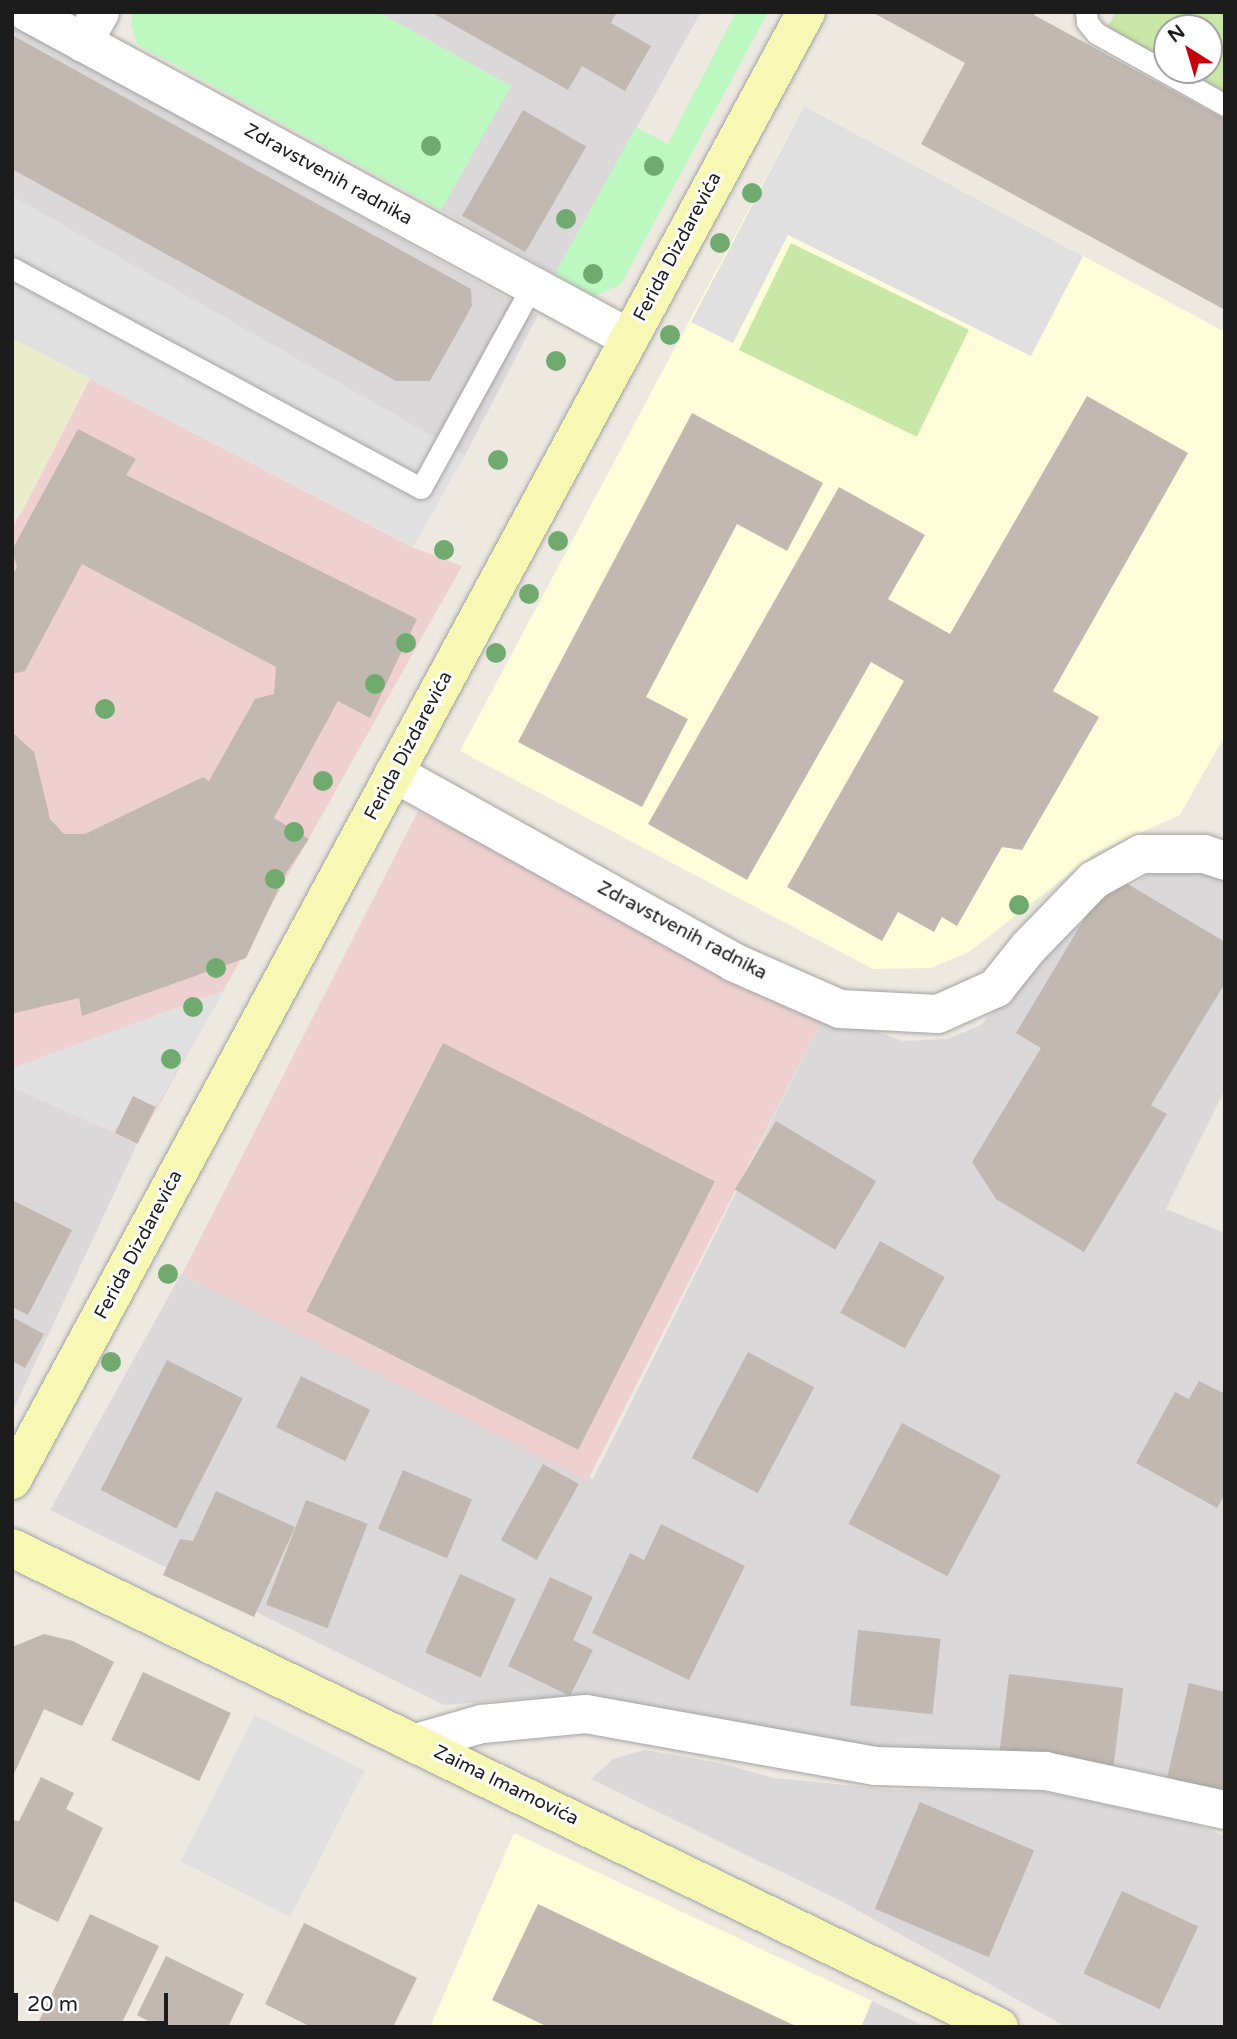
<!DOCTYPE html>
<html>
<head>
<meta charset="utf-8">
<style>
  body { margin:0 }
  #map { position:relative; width:1237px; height:2039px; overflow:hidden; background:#ede9e1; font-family:"Varela Round",sans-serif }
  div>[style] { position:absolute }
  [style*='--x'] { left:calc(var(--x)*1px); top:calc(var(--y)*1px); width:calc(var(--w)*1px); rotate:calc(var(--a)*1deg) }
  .residential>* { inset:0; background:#dad8d9 }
  .commercial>* { inset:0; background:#eed0d0; transform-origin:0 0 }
  .education>* { inset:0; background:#fefdd9 }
  .farmland>* { inset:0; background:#ebeccc }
  .grass>* { inset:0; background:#c9e7a7; transform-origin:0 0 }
  .park>* { inset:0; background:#bdf8c0 }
  .parking>* { inset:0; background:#e0e0e0; transform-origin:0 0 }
  .building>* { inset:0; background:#c1b8b1; transform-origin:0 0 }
  .roads { filter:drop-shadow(0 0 2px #a3a3a3) drop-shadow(0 0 2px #a3a3a3) }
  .lane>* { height:21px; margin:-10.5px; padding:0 10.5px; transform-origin:10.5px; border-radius:10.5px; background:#fff }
  .street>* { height:38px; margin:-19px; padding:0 19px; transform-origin:19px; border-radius:19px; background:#fff }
  .secondary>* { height:38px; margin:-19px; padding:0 19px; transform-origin:19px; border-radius:19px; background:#f7f8b4 }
  .trees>* { width:20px; height:20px; margin:-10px; border-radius:50%; background:#71aa6f }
  span { translate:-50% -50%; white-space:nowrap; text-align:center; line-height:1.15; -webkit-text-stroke:6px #fff; paint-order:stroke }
  .street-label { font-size:19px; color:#1c1c1c }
  .frame { position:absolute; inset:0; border:14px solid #1c1c1c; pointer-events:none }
  .north { position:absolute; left:1153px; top:14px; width:70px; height:70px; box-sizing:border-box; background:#fff; border:2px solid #a4a4a4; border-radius:50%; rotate:323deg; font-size:19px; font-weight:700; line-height:28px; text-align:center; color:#1c1c1c }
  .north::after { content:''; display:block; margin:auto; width:24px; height:32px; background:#c4030a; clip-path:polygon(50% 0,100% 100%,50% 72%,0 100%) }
  .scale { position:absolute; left:14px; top:1993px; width:154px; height:32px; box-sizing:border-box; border:4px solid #1c1c1c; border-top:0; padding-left:9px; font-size:21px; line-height:24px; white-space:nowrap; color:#1c1c1c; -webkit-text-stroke:5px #fff; paint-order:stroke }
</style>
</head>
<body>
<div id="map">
  <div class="residential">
    <i style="clip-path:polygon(378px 12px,701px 12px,555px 274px,441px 210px,510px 86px)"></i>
    <i style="clip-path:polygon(12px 23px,538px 315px,465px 455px,12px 196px)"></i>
    <i style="clip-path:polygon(1157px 868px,1185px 868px,1225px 880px,1225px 1089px,1166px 1209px,1225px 1233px,1225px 1794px,1143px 1771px,966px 1748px,875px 1755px,605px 1698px,535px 1698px,444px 1705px,50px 1510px,181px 1274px,593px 1479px,825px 1014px,903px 1041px,947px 1039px,981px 1025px,1046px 949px)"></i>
    <i style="clip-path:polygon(12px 1087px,137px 1144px,12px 1413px)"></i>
    <i style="clip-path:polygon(645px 1750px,720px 1763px,774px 1778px,896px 1790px,1028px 1788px,1191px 1823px,1225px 1836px,1225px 2027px,1066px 2027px,841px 1901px,591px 1779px,613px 1759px)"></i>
    <i style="clip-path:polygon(872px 2001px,926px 2027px,861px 2027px)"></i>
  </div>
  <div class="commercial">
    <i style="clip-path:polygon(90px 379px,412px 547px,462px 566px,137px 1144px,12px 1087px,12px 529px)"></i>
    <i style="left:418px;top:811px;width:455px;height:520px;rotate:27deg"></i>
  </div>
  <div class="education">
    <i style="clip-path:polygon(804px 106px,1225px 332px,1225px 735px,1180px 815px,1097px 852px,969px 952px,931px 968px,873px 969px,460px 751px)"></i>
    <i style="clip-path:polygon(514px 1833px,872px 2001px,861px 2027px,430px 2027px)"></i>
  </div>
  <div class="farmland">
    <i style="clip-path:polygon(12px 338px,90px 379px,21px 514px,12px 509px)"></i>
  </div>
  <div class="grass">
    <i style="clip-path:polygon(1116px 12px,1225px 12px,1225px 92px,1185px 70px,1209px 70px,1209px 28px,1167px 28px,1167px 60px,1107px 28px)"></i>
    <i style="left:791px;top:243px;width:198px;height:119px;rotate:26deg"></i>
  </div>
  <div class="park">
    <i style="clip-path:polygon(133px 12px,378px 12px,511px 86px,441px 210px,137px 44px,131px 24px)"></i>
    <i style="clip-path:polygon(736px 12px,768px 12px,621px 284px,595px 296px,555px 274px,636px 127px,668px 144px)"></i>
  </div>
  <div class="parking">
    <i style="clip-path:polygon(804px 106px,1083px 256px,1031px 356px,788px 235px,733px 343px,691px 322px)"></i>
    <i style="clip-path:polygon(12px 196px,465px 455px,413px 547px,12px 338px)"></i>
    <i style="clip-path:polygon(225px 990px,156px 1107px,133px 1096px,115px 1133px,12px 1087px,12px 1068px)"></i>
    <i style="left:255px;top:1715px;width:123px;height:164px;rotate:27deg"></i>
  </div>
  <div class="building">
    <i style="clip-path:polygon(431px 12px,617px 12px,611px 23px,651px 46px,625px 91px,582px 66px,568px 90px)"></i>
    <i style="clip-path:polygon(872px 12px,1035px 12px,1034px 15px,1225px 119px,1225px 310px,921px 144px,965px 63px)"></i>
    <i style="clip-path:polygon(12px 35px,471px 289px,472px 306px,430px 381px,396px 381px,12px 169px)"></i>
    <i style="left:523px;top:110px;width:73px;height:122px;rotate:30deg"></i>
    <i style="clip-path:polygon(1087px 396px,1188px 453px,1053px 691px,1099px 717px,1022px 850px,1002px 847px,957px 926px,942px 917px,934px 932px,898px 912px,882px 941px,787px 887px,904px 681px,871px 662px,747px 880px,648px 824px,839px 487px,925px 535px,888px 599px,950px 634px)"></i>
    <i style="clip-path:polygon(692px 413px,823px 483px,787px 551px,737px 524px,646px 697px,688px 719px,642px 807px,518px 742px)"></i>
    <i style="clip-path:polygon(78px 429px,136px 459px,126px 475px,417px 619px,370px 718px,338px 701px,274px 818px,309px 839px,286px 873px,246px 958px,82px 1016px,79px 998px,15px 1013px,12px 1012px,12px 732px,34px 752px,50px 819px,64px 834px,85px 834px,203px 777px,209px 781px,255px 699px,274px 694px,276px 667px,82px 564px,25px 671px,12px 674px,12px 576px,17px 567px,12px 550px)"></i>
    <i style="clip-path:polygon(1111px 874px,1225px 942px,1225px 983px,1151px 1105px,1167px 1114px,1084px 1252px,996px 1199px,972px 1162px,1041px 1048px,1016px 1033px)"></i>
    <i style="left:443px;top:1043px;width:305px;height:301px;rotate:27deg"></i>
    <i style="left:133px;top:1096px;width:25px;height:41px;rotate:26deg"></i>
    <i style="left:776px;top:1121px;width:117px;height:80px;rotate:31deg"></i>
    <i style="clip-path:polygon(12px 1200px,72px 1230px,28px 1315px,12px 1307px)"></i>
    <i style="left:880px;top:1241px;width:74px;height:82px;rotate:29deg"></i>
    <i style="clip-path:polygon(12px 1317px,44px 1334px,25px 1368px,12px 1361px)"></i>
    <i style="left:748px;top:1352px;width:75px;height:120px;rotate:28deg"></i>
    <i style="left:167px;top:1360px;width:85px;height:146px;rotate:27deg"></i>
    <i style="left:301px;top:1376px;width:77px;height:57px;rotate:26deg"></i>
    <i style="clip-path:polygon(1199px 1381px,1225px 1394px,1225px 1494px,1217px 1508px,1136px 1463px,1175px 1392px,1189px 1399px)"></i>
    <i style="left:902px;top:1423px;width:112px;height:114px;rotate:28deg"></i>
    <i style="left:543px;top:1464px;width:41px;height:87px;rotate:29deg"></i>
    <i style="left:403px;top:1470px;width:75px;height:64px;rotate:23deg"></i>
    <i style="clip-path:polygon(216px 1491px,295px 1527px,254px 1617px,163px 1575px,180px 1539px,193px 1541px)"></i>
    <i style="left:306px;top:1500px;width:66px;height:112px;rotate:21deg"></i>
    <i style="clip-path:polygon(661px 1524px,745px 1566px,689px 1680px,592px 1633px,630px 1553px,644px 1560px)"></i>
    <i style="left:460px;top:1574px;width:61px;height:86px;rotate:24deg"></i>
    <i style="clip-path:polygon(550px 1577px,593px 1597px,573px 1640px,593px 1650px,570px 1696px,508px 1666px)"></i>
    <i style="left:858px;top:1630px;width:83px;height:76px;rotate:6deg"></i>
    <i style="clip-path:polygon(44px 1634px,73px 1641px,114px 1662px,82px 1726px,44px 1709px,12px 1778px,12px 1647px)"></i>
    <i style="left:143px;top:1672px;width:97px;height:75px;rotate:25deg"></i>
    <i style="left:1009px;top:1674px;width:115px;height:78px;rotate:7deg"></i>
    <i style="clip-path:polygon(1189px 1683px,1225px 1692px,1225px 1791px,1167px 1778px)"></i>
    <i style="clip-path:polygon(41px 1777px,74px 1793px,66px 1809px,103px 1828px,58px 1922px,12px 1900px,12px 1820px,19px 1821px)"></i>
    <i style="left:920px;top:1802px;width:124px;height:116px;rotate:23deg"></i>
    <i style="left:1122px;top:1891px;width:84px;height:91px;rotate:25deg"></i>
    <i style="clip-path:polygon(538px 1904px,687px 1975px,798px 2027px,548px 2027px,492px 2000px)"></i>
    <i style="clip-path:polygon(90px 1914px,159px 1946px,120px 2027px,47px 2027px,38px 2023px)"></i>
    <i style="clip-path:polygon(304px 1923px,417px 1978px,393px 2027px,311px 2027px,265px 2004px)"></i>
    <i style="clip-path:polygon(166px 1956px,244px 1994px,228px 2027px,159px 2027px,137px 2015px)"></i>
  </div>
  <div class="roads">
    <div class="lane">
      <i style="--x:1086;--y:12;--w:10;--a:84"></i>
      <i style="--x:1087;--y:22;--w:14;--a:51"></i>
      <i style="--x:1096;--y:33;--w:148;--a:29.2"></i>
      <i style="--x:12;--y:268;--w:464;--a:28.3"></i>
      <i style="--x:421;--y:488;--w:230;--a:-61.2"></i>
    </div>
    <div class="street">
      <i style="--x:27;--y:12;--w:685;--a:28.44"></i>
      <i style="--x:83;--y:43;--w:35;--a:-61"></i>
      <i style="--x:394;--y:773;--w:388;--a:29.1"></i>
      <i style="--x:733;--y:962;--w:117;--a:23.7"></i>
      <i style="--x:840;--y:1009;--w:98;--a:2.9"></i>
      <i style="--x:938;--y:1014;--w:64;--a:-24.1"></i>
      <i style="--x:996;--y:988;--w:51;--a:-51.3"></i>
      <i style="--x:1028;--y:948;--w:95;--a:-45.9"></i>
      <i style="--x:1094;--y:880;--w:54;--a:-29"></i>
      <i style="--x:1141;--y:854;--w:63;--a:0"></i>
      <i style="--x:1204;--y:854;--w:22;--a:18"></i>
      <i style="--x:416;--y:1743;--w:69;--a:-16.1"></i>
      <i style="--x:482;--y:1724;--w:104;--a:-5.5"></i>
      <i style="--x:586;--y:1714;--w:294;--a:10.2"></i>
      <i style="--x:875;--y:1766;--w:171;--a:1.7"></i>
      <i style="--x:1046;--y:1771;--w:183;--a:12.3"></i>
    </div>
    <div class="secondary">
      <i style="--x:12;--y:1480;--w:1669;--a:-61.59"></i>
      <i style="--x:12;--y:1548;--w:1097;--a:25.89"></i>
    </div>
  </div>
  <div class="trees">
    <i style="left:431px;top:146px"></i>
    <i style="left:654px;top:166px"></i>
    <i style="left:752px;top:193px"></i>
    <i style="left:566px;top:219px"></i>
    <i style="left:720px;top:243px"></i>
    <i style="left:593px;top:274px"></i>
    <i style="left:670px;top:335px"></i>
    <i style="left:556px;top:361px"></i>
    <i style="left:498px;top:460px"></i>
    <i style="left:558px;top:541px"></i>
    <i style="left:444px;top:550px"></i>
    <i style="left:529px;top:594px"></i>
    <i style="left:406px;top:643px"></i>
    <i style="left:496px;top:653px"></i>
    <i style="left:375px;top:684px"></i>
    <i style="left:105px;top:709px"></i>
    <i style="left:323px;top:781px"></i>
    <i style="left:294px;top:832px"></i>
    <i style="left:275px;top:879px"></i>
    <i style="left:1019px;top:905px"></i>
    <i style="left:216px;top:968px"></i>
    <i style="left:193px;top:1007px"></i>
    <i style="left:171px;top:1059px"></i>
    <i style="left:168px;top:1274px"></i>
    <i style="left:111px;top:1362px"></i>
  </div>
  <div class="street-label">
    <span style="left:328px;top:175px;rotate:29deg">Zdravstvenih radnika</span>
    <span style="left:678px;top:247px;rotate:-62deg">Ferida Dizdarevića</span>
    <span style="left:409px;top:746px;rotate:-62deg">Ferida Dizdarevića</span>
    <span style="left:682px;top:931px;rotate:28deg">Zdravstvenih radnika</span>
    <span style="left:139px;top:1245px;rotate:-62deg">Ferida Dizdarevića</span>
    <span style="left:506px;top:1786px;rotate:26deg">Zaima Imamovića</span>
  </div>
  <div class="frame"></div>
  <div class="north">N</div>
  <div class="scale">20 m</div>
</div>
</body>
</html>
